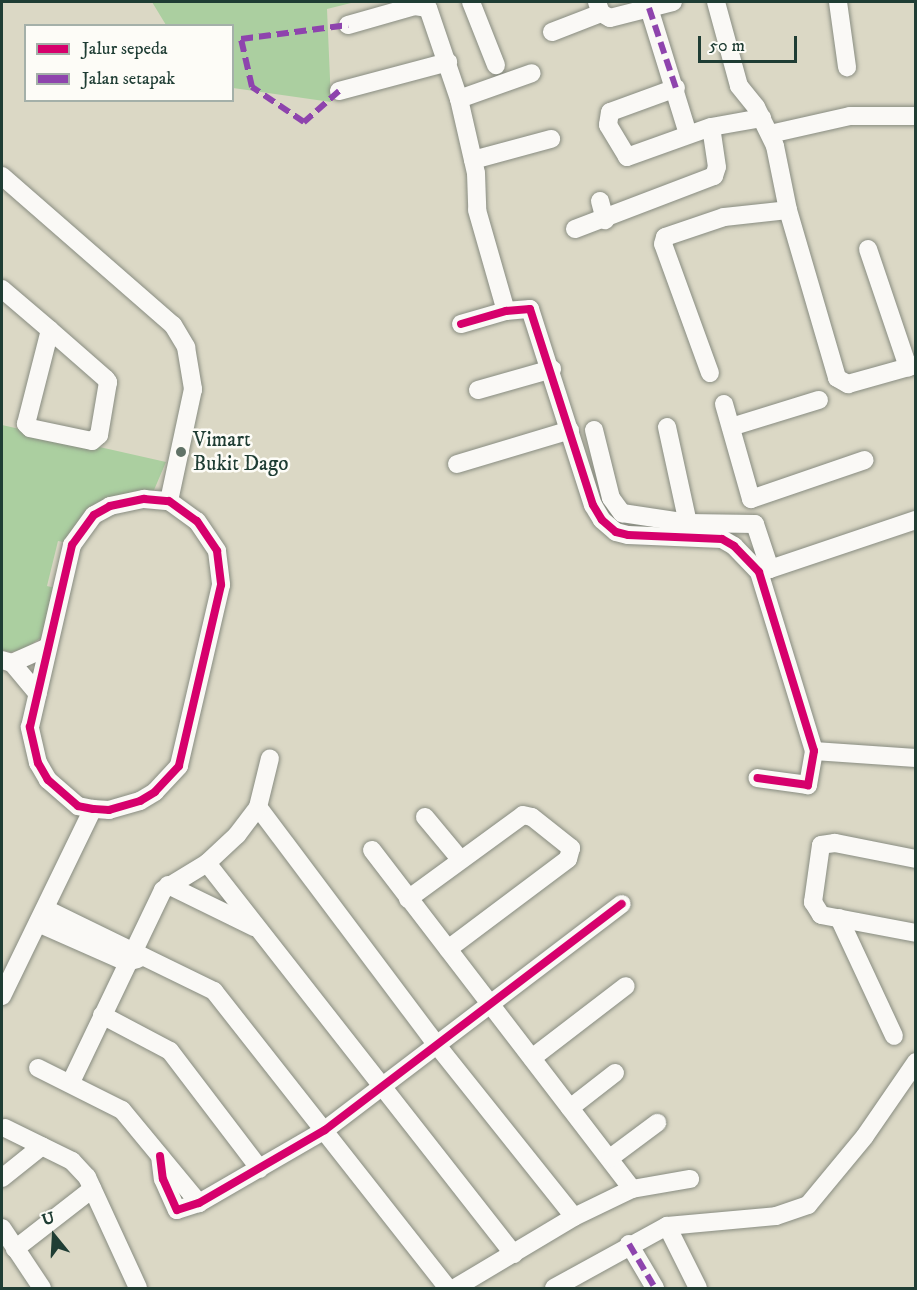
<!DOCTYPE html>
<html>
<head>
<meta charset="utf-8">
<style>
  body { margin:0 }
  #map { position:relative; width:917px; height:1290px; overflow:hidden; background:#dbd8c5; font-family:"IM FELL DW Pica",serif }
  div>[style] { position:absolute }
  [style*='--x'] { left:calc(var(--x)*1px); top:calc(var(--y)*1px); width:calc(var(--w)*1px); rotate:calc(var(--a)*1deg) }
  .green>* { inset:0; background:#abcfa0 }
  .roads { filter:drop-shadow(0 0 2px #888c81) drop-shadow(0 0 2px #888c81) }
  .minor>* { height:18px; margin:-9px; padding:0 9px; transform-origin:9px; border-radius:9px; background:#faf9f6 }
  .quiet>* { height:6px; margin-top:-3px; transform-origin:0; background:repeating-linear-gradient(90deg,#8e44ad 0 12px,transparent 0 18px) }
  .cycleway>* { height:8px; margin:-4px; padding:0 4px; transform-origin:4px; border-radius:4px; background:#d6006c }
  .dots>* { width:16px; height:16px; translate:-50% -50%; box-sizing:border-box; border:3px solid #fdfcf7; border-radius:50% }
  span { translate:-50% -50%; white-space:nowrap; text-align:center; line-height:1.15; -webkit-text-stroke:5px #fdfcf7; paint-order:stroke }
  .poi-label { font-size:21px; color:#1f3d34 }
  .left { translate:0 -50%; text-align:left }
  .frame { position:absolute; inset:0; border:3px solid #1f3d34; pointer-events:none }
  .legend { position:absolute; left:24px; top:24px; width:210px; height:78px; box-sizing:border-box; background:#fdfcf7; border:2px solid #a4b0a9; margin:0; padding:8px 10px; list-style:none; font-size:18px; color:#1f3d34 }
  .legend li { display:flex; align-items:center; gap:12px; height:30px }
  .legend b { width:30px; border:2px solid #a4b0a9 }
  .north { position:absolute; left:24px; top:1206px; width:60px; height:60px; -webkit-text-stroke:4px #fdfcf7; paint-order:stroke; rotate:342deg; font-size:16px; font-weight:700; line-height:24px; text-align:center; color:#1f3d34 }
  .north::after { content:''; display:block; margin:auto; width:21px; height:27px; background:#1f3d34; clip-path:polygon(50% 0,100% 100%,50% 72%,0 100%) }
  .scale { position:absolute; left:698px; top:36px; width:99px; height:27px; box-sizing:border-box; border:3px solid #1f3d34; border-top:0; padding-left:8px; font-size:18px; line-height:21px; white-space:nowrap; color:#1f3d34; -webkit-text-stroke:4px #fdfcf7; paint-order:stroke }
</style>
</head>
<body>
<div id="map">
  <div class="green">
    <i style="clip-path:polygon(152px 2px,355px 2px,327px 9px,331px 102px,233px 88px,232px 26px,166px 25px)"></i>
    <i style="clip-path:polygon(2px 425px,166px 462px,154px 490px,124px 496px,68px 543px,58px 541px,47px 586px,55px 588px,44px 636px,22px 650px,10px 652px,2px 650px)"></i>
  </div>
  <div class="roads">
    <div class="minor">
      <i style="--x:471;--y:2;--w:68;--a:68.4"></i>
      <i style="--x:597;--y:2;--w:12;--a:70"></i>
      <i style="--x:601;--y:13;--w:10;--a:29"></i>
      <i style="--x:610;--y:18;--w:65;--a:-14.3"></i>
      <i style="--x:716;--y:2;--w:87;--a:74.7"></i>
      <i style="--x:739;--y:86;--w:27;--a:51"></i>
      <i style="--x:756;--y:107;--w:43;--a:64"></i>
      <i style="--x:775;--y:146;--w:65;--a:78.5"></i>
      <i style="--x:788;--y:210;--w:175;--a:73.7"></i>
      <i style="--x:837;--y:378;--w:13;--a:29"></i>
      <i style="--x:848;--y:384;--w:71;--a:-15.6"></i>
      <i style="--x:838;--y:2;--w:66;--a:82.1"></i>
      <i style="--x:649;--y:8;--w:132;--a:72.8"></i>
      <i style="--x:348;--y:25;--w:70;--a:-15.8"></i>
      <i style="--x:415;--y:6;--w:13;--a:9"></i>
      <i style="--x:428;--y:8;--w:96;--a:71.2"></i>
      <i style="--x:459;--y:99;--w:76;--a:77.1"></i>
      <i style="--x:476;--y:173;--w:37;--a:88"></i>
      <i style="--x:477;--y:210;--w:105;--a:74"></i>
      <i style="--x:552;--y:32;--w:53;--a:-21.2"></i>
      <i style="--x:676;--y:88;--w:70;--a:160"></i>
      <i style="--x:610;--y:112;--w:13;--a:99"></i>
      <i style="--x:608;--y:125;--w:37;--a:59"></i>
      <i style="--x:627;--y:157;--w:89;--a:-19.7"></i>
      <i style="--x:711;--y:127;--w:52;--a:-10"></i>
      <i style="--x:339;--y:91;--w:113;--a:-14.9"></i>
      <i style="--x:459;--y:99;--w:77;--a:-19.6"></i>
      <i style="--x:770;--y:134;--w:82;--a:-12.7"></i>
      <i style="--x:850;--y:116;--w:66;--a:0"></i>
      <i style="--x:473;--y:160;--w:81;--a:-15.1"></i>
      <i style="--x:2;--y:176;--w:227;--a:41.1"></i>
      <i style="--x:173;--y:325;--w:26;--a:59"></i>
      <i style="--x:186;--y:347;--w:43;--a:80.5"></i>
      <i style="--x:193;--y:389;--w:115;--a:102.1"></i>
      <i style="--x:600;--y:201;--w:20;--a:75"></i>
      <i style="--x:575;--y:229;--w:149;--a:-20.9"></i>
      <i style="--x:714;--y:176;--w:9;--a:-72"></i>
      <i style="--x:717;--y:167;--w:40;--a:-98.5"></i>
      <i style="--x:868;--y:249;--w:125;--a:71.3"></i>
      <i style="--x:2;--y:289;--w:63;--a:40.5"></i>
      <i style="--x:50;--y:330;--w:74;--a:41.2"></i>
      <i style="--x:106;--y:379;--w:4;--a:56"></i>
      <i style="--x:108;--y:382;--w:54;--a:99.6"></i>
      <i style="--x:99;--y:435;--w:9;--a:139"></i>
      <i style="--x:92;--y:441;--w:63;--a:-168.2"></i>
      <i style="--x:30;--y:428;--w:6;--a:-135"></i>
      <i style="--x:26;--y:424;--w:97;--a:-75.7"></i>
      <i style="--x:461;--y:324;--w:47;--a:-16.1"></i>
      <i style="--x:506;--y:311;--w:24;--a:-5"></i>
      <i style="--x:530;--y:309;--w:206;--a:72.2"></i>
      <i style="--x:593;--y:505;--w:17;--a:59"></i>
      <i style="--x:602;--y:520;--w:18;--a:41"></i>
      <i style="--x:616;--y:532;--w:12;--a:14"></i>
      <i style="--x:628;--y:535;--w:94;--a:2.4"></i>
      <i style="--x:722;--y:539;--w:14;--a:30"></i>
      <i style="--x:734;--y:546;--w:36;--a:46"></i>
      <i style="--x:759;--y:572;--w:187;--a:72.9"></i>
      <i style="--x:814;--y:751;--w:35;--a:100"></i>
      <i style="--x:808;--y:785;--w:51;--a:-172.2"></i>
      <i style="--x:710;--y:373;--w:137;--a:-110"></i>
      <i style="--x:663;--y:244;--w:7;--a:-74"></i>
      <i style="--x:665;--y:237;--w:62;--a:-18.7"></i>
      <i style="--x:724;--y:217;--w:64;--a:-6.2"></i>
      <i style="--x:478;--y:390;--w:77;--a:-15.8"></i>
      <i style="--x:724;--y:404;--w:99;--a:74.1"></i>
      <i style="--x:751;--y:499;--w:120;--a:-18.9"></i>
      <i style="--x:667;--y:427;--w:98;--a:77.7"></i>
      <i style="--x:731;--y:427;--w:92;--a:-17.1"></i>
      <i style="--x:594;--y:430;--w:70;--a:76"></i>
      <i style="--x:611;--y:498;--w:19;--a:54"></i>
      <i style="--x:622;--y:513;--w:67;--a:8.6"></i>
      <i style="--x:688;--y:523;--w:67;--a:0.9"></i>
      <i style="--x:755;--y:524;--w:47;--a:71.6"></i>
      <i style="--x:770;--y:569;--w:11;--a:165"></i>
      <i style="--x:457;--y:464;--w:118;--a:-16.7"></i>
      <i style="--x:144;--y:499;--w:25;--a:5"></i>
      <i style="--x:169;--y:501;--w:34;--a:36"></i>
      <i style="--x:197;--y:521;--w:36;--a:56"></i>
      <i style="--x:217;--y:551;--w:34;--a:83"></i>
      <i style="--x:221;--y:585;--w:186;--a:103.1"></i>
      <i style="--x:179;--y:766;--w:35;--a:133"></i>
      <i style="--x:155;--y:792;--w:17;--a:149"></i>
      <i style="--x:140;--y:801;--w:32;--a:164"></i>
      <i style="--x:109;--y:810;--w:16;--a:-176"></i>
      <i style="--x:93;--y:809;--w:15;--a:-169"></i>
      <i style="--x:78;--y:806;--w:40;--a:-139"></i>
      <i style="--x:48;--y:780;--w:20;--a:-120"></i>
      <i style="--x:38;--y:763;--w:37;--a:-103"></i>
      <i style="--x:30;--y:727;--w:187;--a:-77"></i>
      <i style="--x:72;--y:545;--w:37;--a:-54"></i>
      <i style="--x:94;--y:515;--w:18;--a:-29"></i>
      <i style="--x:110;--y:506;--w:35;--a:-12"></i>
      <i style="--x:770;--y:569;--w:154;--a:-18.6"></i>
      <i style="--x:2;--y:660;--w:10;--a:17"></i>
      <i style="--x:12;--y:663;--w:39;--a:-24"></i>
      <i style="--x:12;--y:663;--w:40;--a:50"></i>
      <i style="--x:814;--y:751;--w:102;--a:3.9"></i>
      <i style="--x:258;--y:807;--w:296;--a:53.1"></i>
      <i style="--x:436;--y:1044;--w:221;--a:51.4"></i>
      <i style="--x:425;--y:817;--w:55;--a:50.2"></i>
      <i style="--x:372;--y:850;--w:427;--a:52.5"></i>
      <i style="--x:916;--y:859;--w:83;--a:-168.8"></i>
      <i style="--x:835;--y:843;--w:14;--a:172"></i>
      <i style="--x:821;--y:845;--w:58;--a:98"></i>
      <i style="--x:813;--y:902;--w:15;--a:58"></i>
      <i style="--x:821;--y:915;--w:97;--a:10.7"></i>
      <i style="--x:207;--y:863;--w:497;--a:51.9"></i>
      <i style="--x:168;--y:885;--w:96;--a:26"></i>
      <i style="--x:408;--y:899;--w:142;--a:-36.1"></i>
      <i style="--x:523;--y:815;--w:9;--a:13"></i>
      <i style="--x:532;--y:817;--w:50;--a:38.5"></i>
      <i style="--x:571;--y:848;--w:11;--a:105"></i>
      <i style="--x:568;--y:859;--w:150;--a:143.1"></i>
      <i style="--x:46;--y:909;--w:187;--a:26"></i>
      <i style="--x:214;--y:991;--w:378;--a:51.8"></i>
      <i style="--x:839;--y:918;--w:130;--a:65"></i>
      <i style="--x:38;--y:923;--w:96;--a:23.9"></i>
      <i style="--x:126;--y:962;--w:12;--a:-14"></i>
      <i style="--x:2;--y:996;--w:208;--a:-64.1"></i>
      <i style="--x:102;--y:1015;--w:77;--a:27.9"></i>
      <i style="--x:170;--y:1051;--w:148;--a:52.7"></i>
      <i style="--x:532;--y:1058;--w:118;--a:-37.5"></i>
      <i style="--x:38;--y:1068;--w:94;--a:26.6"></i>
      <i style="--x:122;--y:1110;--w:121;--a:50.4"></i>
      <i style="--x:71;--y:1082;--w:213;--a:-64.4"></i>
      <i style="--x:163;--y:890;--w:52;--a:-31.5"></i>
      <i style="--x:207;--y:863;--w:41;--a:-43"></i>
      <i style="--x:237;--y:835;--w:35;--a:-53"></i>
      <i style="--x:258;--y:807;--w:50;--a:-76.2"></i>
      <i style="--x:570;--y:1108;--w:57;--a:-37.9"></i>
      <i style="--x:5;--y:1128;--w:75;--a:26.2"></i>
      <i style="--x:72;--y:1161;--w:22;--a:47"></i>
      <i style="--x:87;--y:1177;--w:122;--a:65.3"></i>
      <i style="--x:160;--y:1156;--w:23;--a:83"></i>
      <i style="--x:163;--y:1179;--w:34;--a:66"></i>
      <i style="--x:177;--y:1210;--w:23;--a:-18"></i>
      <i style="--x:199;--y:1203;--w:146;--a:-30.1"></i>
      <i style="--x:325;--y:1130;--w:373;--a:-37.3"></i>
      <i style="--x:610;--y:1158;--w:59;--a:-36.7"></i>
      <i style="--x:2;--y:1178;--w:51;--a:-38.7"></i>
      <i style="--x:667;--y:1226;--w:69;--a:63.4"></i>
      <i style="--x:2;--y:1228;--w:72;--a:56.3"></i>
      <i style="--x:629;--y:1244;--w:51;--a:59.4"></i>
      <i style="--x:15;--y:1249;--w:98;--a:-37.9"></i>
      <i style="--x:455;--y:1288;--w:139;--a:-30.8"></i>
      <i style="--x:574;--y:1217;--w:64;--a:-25.8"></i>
      <i style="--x:632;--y:1189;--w:59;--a:-9.8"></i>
      <i style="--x:554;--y:1288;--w:129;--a:-28.8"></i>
      <i style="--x:667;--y:1226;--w:109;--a:-5.2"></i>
      <i style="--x:776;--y:1216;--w:34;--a:-19"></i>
      <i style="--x:808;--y:1205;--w:89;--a:-50.4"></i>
      <i style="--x:865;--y:1136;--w:90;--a:-55.4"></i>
    </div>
  </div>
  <div class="quiet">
    <i style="--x:649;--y:8;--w:84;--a:71.4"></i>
    <i style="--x:339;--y:91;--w:47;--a:138.5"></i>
    <i style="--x:304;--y:122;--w:63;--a:-146.1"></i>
    <i style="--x:252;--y:87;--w:49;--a:-102.9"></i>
    <i style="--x:241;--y:39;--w:108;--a:-7.5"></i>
    <i style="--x:629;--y:1244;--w:51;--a:59.4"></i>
  </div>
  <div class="cycleway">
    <i style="--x:461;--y:324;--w:47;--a:-16.1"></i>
    <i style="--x:506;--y:311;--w:24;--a:-5"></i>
    <i style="--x:530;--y:309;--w:206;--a:72.2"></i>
    <i style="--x:593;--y:505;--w:17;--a:59"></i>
    <i style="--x:602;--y:520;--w:18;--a:41"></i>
    <i style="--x:616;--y:532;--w:12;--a:14"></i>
    <i style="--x:628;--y:535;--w:94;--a:2.4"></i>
    <i style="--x:722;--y:539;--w:14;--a:30"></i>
    <i style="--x:734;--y:546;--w:36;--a:46"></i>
    <i style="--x:759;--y:572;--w:187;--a:72.9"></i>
    <i style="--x:814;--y:751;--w:35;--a:100"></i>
    <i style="--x:808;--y:785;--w:51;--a:-172.2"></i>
    <i style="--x:144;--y:499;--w:25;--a:5"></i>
    <i style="--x:169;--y:501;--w:34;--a:36"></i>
    <i style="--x:197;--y:521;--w:36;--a:56"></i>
    <i style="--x:217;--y:551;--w:34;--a:83"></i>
    <i style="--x:221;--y:585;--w:186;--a:103.1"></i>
    <i style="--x:179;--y:766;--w:35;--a:133"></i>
    <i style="--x:155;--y:792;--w:17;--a:149"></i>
    <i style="--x:140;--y:801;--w:32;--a:164"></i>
    <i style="--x:109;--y:810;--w:16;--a:-176"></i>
    <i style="--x:93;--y:809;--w:15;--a:-169"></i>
    <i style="--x:78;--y:806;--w:40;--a:-139"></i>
    <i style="--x:48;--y:780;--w:20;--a:-120"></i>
    <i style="--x:38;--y:763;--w:37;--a:-103"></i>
    <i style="--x:30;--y:727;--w:187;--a:-77"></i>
    <i style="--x:72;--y:545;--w:37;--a:-54"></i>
    <i style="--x:94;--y:515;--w:18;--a:-29"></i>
    <i style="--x:110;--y:506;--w:35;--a:-12"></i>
    <i style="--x:160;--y:1156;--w:23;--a:83"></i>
    <i style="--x:163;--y:1179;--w:34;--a:66"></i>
    <i style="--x:177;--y:1210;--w:23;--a:-18"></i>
    <i style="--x:199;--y:1203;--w:146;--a:-30.1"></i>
    <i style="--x:325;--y:1130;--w:373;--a:-37.3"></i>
  </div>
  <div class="dots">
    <i style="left:181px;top:452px;background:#617367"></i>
  </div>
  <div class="poi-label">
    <span class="left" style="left:193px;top:452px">Vimart<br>Bukit Dago</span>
  </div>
  <div class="frame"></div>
  <ul class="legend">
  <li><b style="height:8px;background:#d6006c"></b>Jalur sepeda</li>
  <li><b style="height:8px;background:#8e44ad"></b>Jalan setapak</li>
  </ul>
  <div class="north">U</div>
  <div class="scale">50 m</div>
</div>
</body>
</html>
